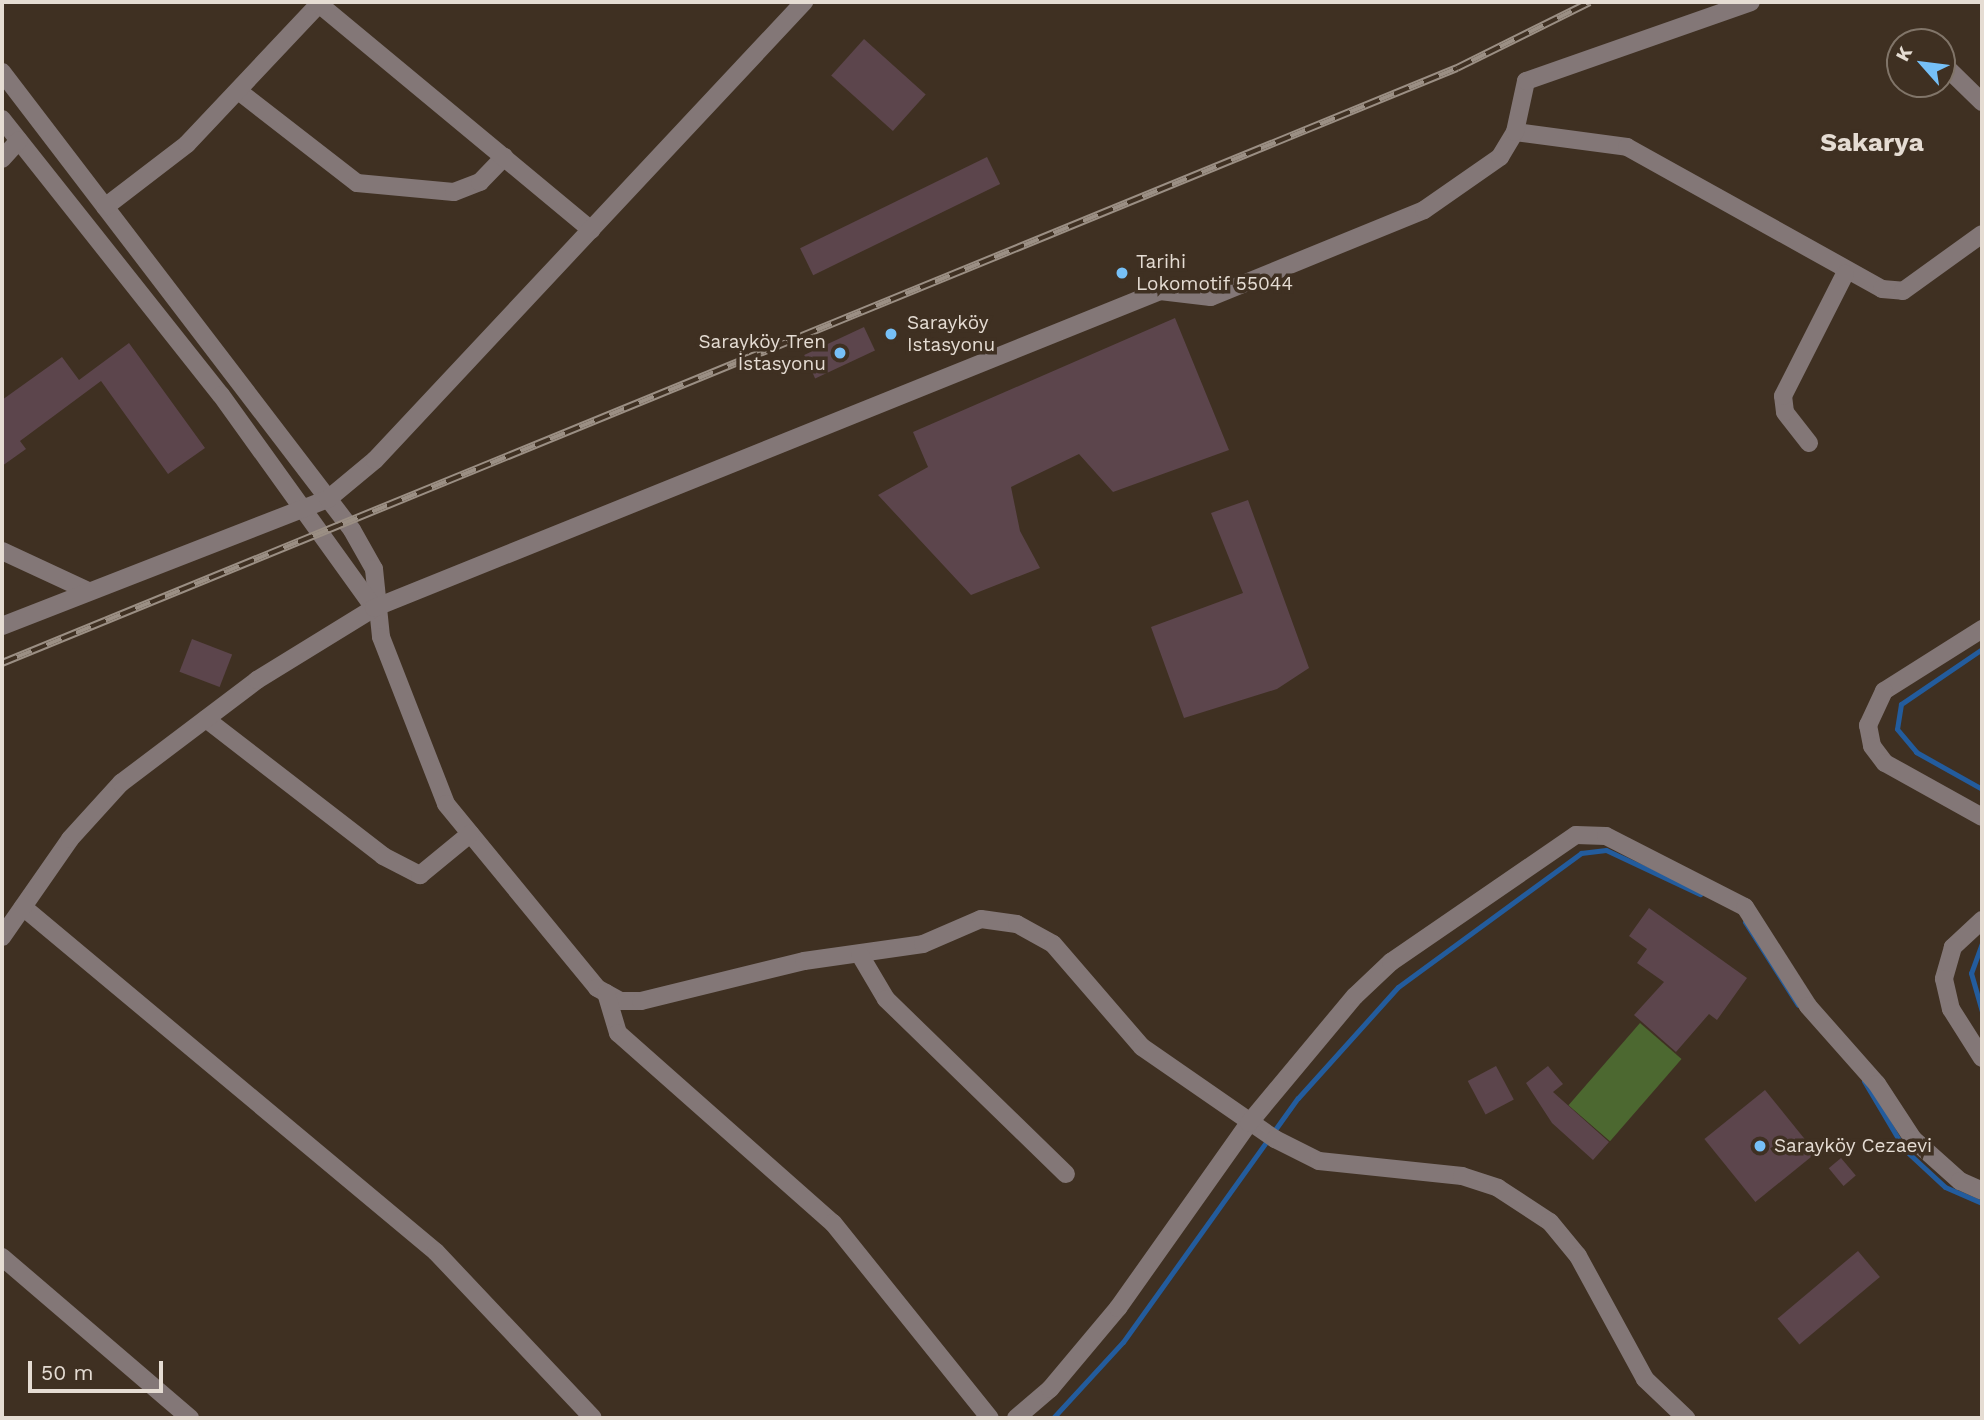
<!DOCTYPE html>
<html>
<head>
<meta charset="utf-8">
<style>
  body { margin:0 }
  #map { position:relative; width:1984px; height:1420px; overflow:hidden; background:#3f3022; font-family:"Work Sans",sans-serif }
  div>[style] { position:absolute }
  [style*='--x'] { left:calc(var(--x)*1px); top:calc(var(--y)*1px); width:calc(var(--w)*1px); rotate:calc(var(--a)*1deg) }
  .green>* { inset:0; background:#4c6830; transform-origin:0 0 }
  .stream>* { height:5px; margin:-2.5px; padding:0 2.5px; transform-origin:2.5px; border-radius:2.5px; background:#235c9d }
  .building>* { inset:0; background:#5c454c; transform-origin:0 0 }
  .minor>* { height:18px; margin:-9px; padding:0 9px; transform-origin:9px; border-radius:9px; background:#837777 }
  .rail>* { height:8px; margin-top:-4px; transform-origin:0; background:repeating-linear-gradient(90deg,#3f3022 0 16px,#9b8f84 0 32px); box-sizing:border-box; border-block:2px solid #9b8f84 }
  .dots>* { width:19px; height:19px; translate:-50% -50%; box-sizing:border-box; border:4px solid #3f3022; border-radius:50% }
  span { translate:-50% -50%; white-space:nowrap; text-align:center; line-height:1.15; -webkit-text-stroke:7px #3f3022; paint-order:stroke }
  .poi-label { font-size:19px; color:#e5dcd3 }
  .left { translate:0 -50%; text-align:left }
  .right { translate:-100% -50%; text-align:right }
  .district-label { font-size:26px; color:#e5dcd3; font-weight:700 }
  .frame { position:absolute; inset:0; border:4px solid #e5dcd3; pointer-events:none }
  .north { position:absolute; left:1886px; top:28px; width:70px; height:70px; box-sizing:border-box; background:#3f3022; border:2px solid #817569; border-radius:50%; rotate:298deg; font-size:19px; font-weight:700; line-height:28px; text-align:center; color:#e5dcd3 }
  .north::after { content:''; display:block; margin:auto; width:24px; height:32px; background:#76c0f7; clip-path:polygon(50% 0,100% 100%,50% 72%,0 100%) }
  .scale { position:absolute; left:28px; top:1361px; width:135px; height:32px; box-sizing:border-box; border:4px solid #e5dcd3; border-top:0; padding-left:9px; font-size:21px; line-height:24px; white-space:nowrap; color:#e5dcd3; -webkit-text-stroke:5px #3f3022; paint-order:stroke }
</style>
</head>
<body>
<div id="map">
  <div class="green">
    <i style="left:1640px;top:1023px;width:55px;height:109px;rotate:41deg"></i>
  </div>
  <div class="stream">
    <i style="--x:1982;--y:649;--w:98;--a:145.8"></i>
    <i style="--x:1901;--y:704;--w:25;--a:99"></i>
    <i style="--x:1897;--y:729;--w:30;--a:50"></i>
    <i style="--x:1916;--y:752;--w:76;--a:29.3"></i>
    <i style="--x:1745;--y:922;--w:98;--a:57.4"></i>
    <i style="--x:1982;--y:943;--w:32;--a:110"></i>
    <i style="--x:1971;--y:973;--w:40;--a:74"></i>
    <i style="--x:1864;--y:1081;--w:80;--a:59.3"></i>
    <i style="--x:1905;--y:1150;--w:54;--a:42.8"></i>
    <i style="--x:1945;--y:1187;--w:40;--a:23.4"></i>
    <i style="--x:1053;--y:1418;--w:103;--a:-47.4"></i>
    <i style="--x:1123;--y:1342;--w:300;--a:-54.4"></i>
    <i style="--x:1298;--y:1098;--w:149;--a:-48"></i>
    <i style="--x:1398;--y:987;--w:227;--a:-36.2"></i>
    <i style="--x:1581;--y:853;--w:25;--a:-7"></i>
    <i style="--x:1606;--y:850;--w:104;--a:25.1"></i>
  </div>
  <div class="building">
    <i style="left:864px;top:39px;width:83px;height:49px;rotate:42deg"></i>
    <i style="left:987px;top:157px;width:30px;height:208px;rotate:64deg"></i>
    <i style="clip-path:polygon(1175px 318px,1229px 450px,1113px 492px,1079px 454px,1011px 487px,1020px 531px,1040px 568px,971px 595px,878px 495px,928px 467px,913px 432px)"></i>
    <i style="left:864px;top:327px;width:26px;height:66px;rotate:65deg"></i>
    <i style="clip-path:polygon(129px 343px,205px 448px,168px 474px,101px 381px,20px 441px,26px 449px,2px 466px,2px 400px,62px 357px,79px 380px)"></i>
    <i style="clip-path:polygon(1248px 500px,1309px 668px,1277px 689px,1184px 718px,1151px 627px,1243px 593px,1211px 513px)"></i>
    <i style="left:192px;top:639px;width:43px;height:35px;rotate:21deg"></i>
    <i style="clip-path:polygon(1649px 908px,1747px 978px,1717px 1020px,1709px 1014px,1676px 1052px,1634px 1015px,1664px 982px,1637px 963px,1647px 949px,1629px 936px)"></i>
    <i style="left:1496px;top:1066px;width:38px;height:32px;rotate:62deg"></i>
    <i style="clip-path:polygon(1548px 1066px,1563px 1084px,1553px 1092px,1609px 1142px,1593px 1160px,1552px 1123px,1526px 1083px)"></i>
    <i style="left:1765px;top:1090px;width:81px;height:78px;rotate:51deg"></i>
    <i style="left:1841px;top:1158px;width:23px;height:16px;rotate:50deg"></i>
    <i style="left:1858px;top:1251px;width:34px;height:105px;rotate:50deg"></i>
  </div>
  <div class="minor">
    <i style="--x:1942;--y:63;--w:56;--a:44.3"></i>
    <i style="--x:2;--y:72;--w:576;--a:52.61"></i>
    <i style="--x:352;--y:530;--w:45;--a:60.6"></i>
    <i style="--x:374;--y:569;--w:68;--a:84.1"></i>
    <i style="--x:381;--y:637;--w:179;--a:68.7"></i>
    <i style="--x:446;--y:804;--w:238;--a:50.6"></i>
    <i style="--x:597;--y:988;--w:26;--a:29"></i>
    <i style="--x:620;--y:1001;--w:21;--a:0"></i>
    <i style="--x:641;--y:1001;--w:168;--a:-13.8"></i>
    <i style="--x:804;--y:961;--w:120;--a:-8.1"></i>
    <i style="--x:923;--y:944;--w:63;--a:-23.3"></i>
    <i style="--x:981;--y:919;--w:36;--a:8"></i>
    <i style="--x:1017;--y:924;--w:41;--a:29.1"></i>
    <i style="--x:1053;--y:944;--w:136;--a:49.2"></i>
    <i style="--x:1142;--y:1047;--w:162;--a:34.7"></i>
    <i style="--x:1275;--y:1139;--w:49;--a:26.6"></i>
    <i style="--x:1319;--y:1161;--w:144;--a:6"></i>
    <i style="--x:1462;--y:1176;--w:38;--a:18"></i>
    <i style="--x:1498;--y:1188;--w:62;--a:33.2"></i>
    <i style="--x:1550;--y:1222;--w:44;--a:50.5"></i>
    <i style="--x:1578;--y:1256;--w:140;--a:61.4"></i>
    <i style="--x:1645;--y:1379;--w:57;--a:43.6"></i>
    <i style="--x:241;--y:93;--w:147;--a:37.8"></i>
    <i style="--x:357;--y:183;--w:97;--a:5.3"></i>
    <i style="--x:454;--y:192;--w:28;--a:-21"></i>
    <i style="--x:480;--y:182;--w:35;--a:-46"></i>
    <i style="--x:2;--y:119;--w:352;--a:51.6"></i>
    <i style="--x:221;--y:395;--w:262;--a:54.3"></i>
    <i style="--x:1515;--y:132;--w:113;--a:7.6"></i>
    <i style="--x:1627;--y:147;--w:292;--a:29.1"></i>
    <i style="--x:1882;--y:289;--w:21;--a:5"></i>
    <i style="--x:1903;--y:291;--w:97;--a:-35.8"></i>
    <i style="--x:2;--y:159;--w:25;--a:-48"></i>
    <i style="--x:105;--y:207;--w:103;--a:-37.5"></i>
    <i style="--x:187;--y:144;--w:192;--a:-46.7"></i>
    <i style="--x:319;--y:4;--w:354;--a:39.7"></i>
    <i style="--x:1809;--y:443;--w:39;--a:-128"></i>
    <i style="--x:1785;--y:412;--w:16;--a:-97"></i>
    <i style="--x:1783;--y:396;--w:137;--a:-63.1"></i>
    <i style="--x:2;--y:551;--w:93;--a:24.9"></i>
    <i style="--x:2;--y:626;--w:350;--a:-21.3"></i>
    <i style="--x:328;--y:499;--w:61;--a:-39.7"></i>
    <i style="--x:375;--y:460;--w:628;--a:-46.87"></i>
    <i style="--x:1982;--y:629;--w:116;--a:147.7"></i>
    <i style="--x:1884;--y:691;--w:38;--a:115"></i>
    <i style="--x:1868;--y:725;--w:21;--a:79"></i>
    <i style="--x:1872;--y:746;--w:21;--a:53"></i>
    <i style="--x:1885;--y:763;--w:111;--a:29.1"></i>
    <i style="--x:206;--y:719;--w:224;--a:37.7"></i>
    <i style="--x:383;--y:856;--w:42;--a:27.2"></i>
    <i style="--x:420;--y:875;--w:65;--a:-39.4"></i>
    <i style="--x:23;--y:907;--w:538;--a:39.87"></i>
    <i style="--x:436;--y:1252;--w:228;--a:46.6"></i>
    <i style="--x:1982;--y:920;--w:40;--a:137"></i>
    <i style="--x:1953;--y:947;--w:33;--a:106"></i>
    <i style="--x:1944;--y:979;--w:31;--a:77"></i>
    <i style="--x:1951;--y:1009;--w:58;--a:57.7"></i>
    <i style="--x:2;--y:937;--w:119;--a:-55.2"></i>
    <i style="--x:70;--y:839;--w:76;--a:-47.7"></i>
    <i style="--x:121;--y:783;--w:171;--a:-37.1"></i>
    <i style="--x:257;--y:680;--w:137;--a:-31.6"></i>
    <i style="--x:374;--y:608;--w:848;--a:-21.96"></i>
    <i style="--x:1160;--y:291;--w:51;--a:6.7"></i>
    <i style="--x:1211;--y:297;--w:230;--a:-22.2"></i>
    <i style="--x:1424;--y:210;--w:93;--a:-34.9"></i>
    <i style="--x:1500;--y:157;--w:29;--a:-59"></i>
    <i style="--x:1515;--y:132;--w:52;--a:-77.8"></i>
    <i style="--x:1526;--y:81;--w:238;--a:-19.3"></i>
    <i style="--x:860;--y:955;--w:51;--a:59.4"></i>
    <i style="--x:886;--y:999;--w:251;--a:44.2"></i>
    <i style="--x:606;--y:993;--w:42;--a:73.3"></i>
    <i style="--x:618;--y:1033;--w:287;--a:41.5"></i>
    <i style="--x:833;--y:1223;--w:250;--a:51.2"></i>
    <i style="--x:2;--y:1257;--w:248;--a:40.6"></i>
    <i style="--x:1016;--y:1418;--w:45;--a:-40.5"></i>
    <i style="--x:1050;--y:1389;--w:106;--a:-50"></i>
    <i style="--x:1118;--y:1308;--w:227;--a:-54.7"></i>
    <i style="--x:1249;--y:1123;--w:165;--a:-50.2"></i>
    <i style="--x:1355;--y:996;--w:50;--a:-43.4"></i>
    <i style="--x:1391;--y:962;--w:224;--a:-34.5"></i>
    <i style="--x:1576;--y:835;--w:30;--a:2"></i>
    <i style="--x:1606;--y:836;--w:156;--a:27.1"></i>
    <i style="--x:1745;--y:907;--w:117;--a:57.5"></i>
    <i style="--x:1808;--y:1006;--w:104;--a:48.5"></i>
    <i style="--x:1877;--y:1084;--w:66;--a:56.8"></i>
    <i style="--x:1913;--y:1139;--w:63;--a:41.8"></i>
    <i style="--x:1960;--y:1181;--w:24;--a:24"></i>
  </div>
  <div class="rail">
    <i style="--x:2;--y:663;--w:1572;--a:-22.24"></i>
    <i style="--x:1457;--y:68;--w:148;--a:-26.4"></i>
  </div>
  <div class="dots">
    <i style="left:1122px;top:273px;background:#76c0f7"></i>
    <i style="left:891px;top:334px;background:#76c0f7"></i>
    <i style="left:840px;top:353px;background:#76c0f7"></i>
    <i style="left:1760px;top:1146px;background:#76c0f7"></i>
  </div>
  <div class="poi-label">
    <span class="left" style="left:1136px;top:273px">Tarihi<br>Lokomotif 55044</span>
    <span class="left" style="left:907px;top:334px">Sarayköy<br>Istasyonu</span>
    <span class="right" style="left:826px;top:353px">Sarayköy Tren<br>İstasyonu</span>
    <span class="left" style="left:1774px;top:1146px">Sarayköy Cezaevi</span>
  </div>
  <div class="district-label">
    <span style="left:1872px;top:143px">Sakarya</span>
  </div>
  <div class="frame"></div>
  <div class="north">K</div>
  <div class="scale">50 m</div>
</div>
</body>
</html>
